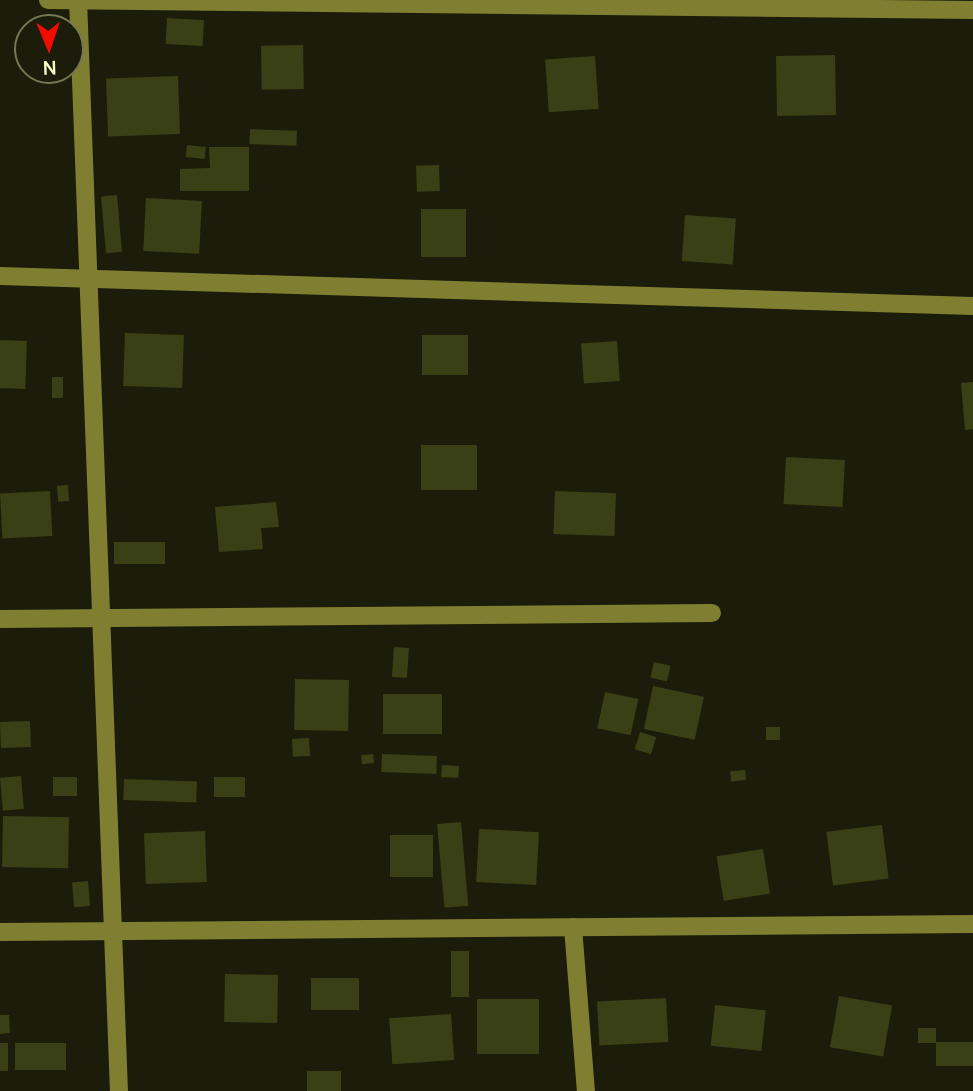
<!DOCTYPE html>
<html>
<head>
<meta charset="utf-8">
<style>
  body { margin:0 }
  #map { position:relative; width:973px; height:1091px; overflow:hidden; background:#1b1d0a; font-family:Manrope,sans-serif }
  div>[style] { position:absolute }
  [style*='--x'] { left:calc(var(--x)*1px); top:calc(var(--y)*1px); width:calc(var(--w)*1px); rotate:calc(var(--a)*1deg) }
  .building>* { inset:0; background:#394015; transform-origin:0 0 }
  .minor>* { height:18px; margin:-9px; padding:0 9px; transform-origin:9px; border-radius:9px; background:#807f31 }
  span { translate:-50% -50%; white-space:nowrap; text-align:center; line-height:1.15; -webkit-text-stroke:5px #1b1d0a; paint-order:stroke }
  .north { position:absolute; left:14px; top:14px; width:70px; height:70px; box-sizing:border-box; background:#1b1d0a; border:2px solid #757755; border-radius:50%; rotate:178deg; font-size:19px; font-weight:700; line-height:28px; text-align:center; color:#fbffc6 }
  .north::after { content:''; display:block; margin:auto; width:24px; height:32px; background:#f10c00; clip-path:polygon(50% 0,100% 100%,50% 72%,0 100%) }
</style>
</head>
<body>
<div id="map">
  <div class="building">
    <i style="left:167px;top:18px;width:37px;height:26px;rotate:3deg"></i>
    <i style="left:303px;top:45px;width:44px;height:42px;rotate:89deg"></i>
    <i style="left:835px;top:55px;width:60px;height:59px;rotate:89deg"></i>
    <i style="left:595px;top:56px;width:53px;height:50px;rotate:86deg"></i>
    <i style="left:178px;top:76px;width:58px;height:72px;rotate:88deg"></i>
    <i style="left:250px;top:129px;width:47px;height:15px;rotate:2deg"></i>
    <i style="left:187px;top:145px;width:19px;height:12px;rotate:6deg"></i>
    <i style="clip-path:polygon(209px 147px,249px 147px,249px 191px,180px 191px,180px 169px,210px 168px)"></i>
    <i style="left:439px;top:165px;width:26px;height:23px;rotate:88deg"></i>
    <i style="left:117px;top:195px;width:57px;height:16px;rotate:85deg"></i>
    <i style="left:146px;top:198px;width:56px;height:53px;rotate:3deg"></i>
    <i style="left:421px;top:209px;width:45px;height:48px"></i>
    <i style="left:685px;top:215px;width:51px;height:46px;rotate:4deg"></i>
    <i style="left:125px;top:333px;width:59px;height:53px;rotate:2deg"></i>
    <i style="left:422px;top:335px;width:46px;height:40px"></i>
    <i style="left:0;top:340px;width:27px;height:48px;rotate:2deg"></i>
    <i style="left:617px;top:341px;width:40px;height:36px;rotate:86deg"></i>
    <i style="left:52px;top:377px;width:11px;height:21px"></i>
    <i style="clip-path:polygon(973px 382px,973px 429px,965px 430px,961px 383px)"></i>
    <i style="left:421px;top:445px;width:56px;height:45px"></i>
    <i style="left:786px;top:457px;width:59px;height:47px;rotate:3deg"></i>
    <i style="left:68px;top:485px;width:16px;height:11px;rotate:86deg"></i>
    <i style="left:50px;top:491px;width:45px;height:50px;rotate:87deg"></i>
    <i style="left:555px;top:491px;width:61px;height:43px;rotate:2deg"></i>
    <i style="clip-path:polygon(276px 502px,279px 527px,261px 528px,263px 549px,219px 552px,215px 507px)"></i>
    <i style="left:114px;top:542px;width:51px;height:22px"></i>
    <i style="left:394px;top:647px;width:15px;height:30px;rotate:4deg"></i>
    <i style="left:654px;top:662px;width:17px;height:16px;rotate:13deg"></i>
    <i style="left:295px;top:679px;width:54px;height:51px;rotate:1deg"></i>
    <i style="left:653px;top:686px;width:52px;height:44px;rotate:12deg"></i>
    <i style="left:605px;top:692px;width:34px;height:37px;rotate:12deg"></i>
    <i style="left:383px;top:694px;width:59px;height:40px"></i>
    <i style="left:30px;top:721px;width:26px;height:30px;rotate:88deg"></i>
    <i style="left:766px;top:727px;width:14px;height:13px"></i>
    <i style="left:640px;top:732px;width:17px;height:18px;rotate:17deg"></i>
    <i style="left:309px;top:738px;width:18px;height:17px;rotate:87deg"></i>
    <i style="left:373px;top:754px;width:9px;height:12px;rotate:84deg"></i>
    <i style="left:382px;top:754px;width:55px;height:18px;rotate:2deg"></i>
    <i style="left:442px;top:765px;width:17px;height:12px;rotate:3deg"></i>
    <i style="left:745px;top:770px;width:10px;height:15px;rotate:84deg"></i>
    <i style="left:21px;top:776px;width:33px;height:21px;rotate:85deg"></i>
    <i style="left:53px;top:777px;width:24px;height:19px"></i>
    <i style="left:214px;top:777px;width:31px;height:20px"></i>
    <i style="left:124px;top:779px;width:73px;height:21px;rotate:2deg"></i>
    <i style="left:3px;top:816px;width:66px;height:51px;rotate:1deg"></i>
    <i style="left:461px;top:822px;width:84px;height:24px;rotate:85deg"></i>
    <i style="left:882px;top:825px;width:54px;height:56px;rotate:83deg"></i>
    <i style="left:479px;top:829px;width:60px;height:53px;rotate:3deg"></i>
    <i style="left:205px;top:831px;width:51px;height:61px;rotate:88deg"></i>
    <i style="left:390px;top:835px;width:43px;height:42px"></i>
    <i style="left:763px;top:849px;width:45px;height:47px;rotate:81deg"></i>
    <i style="left:88px;top:881px;width:25px;height:16px;rotate:85deg"></i>
    <i style="left:451px;top:951px;width:18px;height:46px"></i>
    <i style="left:225px;top:974px;width:53px;height:48px;rotate:1deg"></i>
    <i style="left:311px;top:978px;width:48px;height:32px"></i>
    <i style="left:839px;top:996px;width:54px;height:52px;rotate:10deg"></i>
    <i style="left:666px;top:998px;width:44px;height:69px;rotate:87deg"></i>
    <i style="left:477px;top:999px;width:62px;height:55px"></i>
    <i style="left:715px;top:1005px;width:51px;height:41px;rotate:6deg"></i>
    <i style="left:451px;top:1014px;width:46px;height:62px;rotate:86deg"></i>
    <i style="clip-path:polygon(0 1015px,9px 1015px,10px 1033px,0 1034px)"></i>
    <i style="left:918px;top:1028px;width:18px;height:15px"></i>
    <i style="left:973px;top:1042px;width:24px;height:37px;rotate:90deg"></i>
    <i style="left:0;top:1043px;width:8px;height:28px"></i>
    <i style="left:15px;top:1043px;width:51px;height:27px"></i>
    <i style="left:307px;top:1071px;width:34px;height:20px"></i>
  </div>
  <div class="minor">
    <i style="--x:48;--y:0;--w:925;--a:0.62"></i>
    <i style="--x:78;--y:0;--w:1092;--a:87.85"></i>
    <i style="--x:0;--y:276;--w:973;--a:1.77"></i>
    <i style="--x:0;--y:619;--w:712;--a:-0.48"></i>
    <i style="--x:573;--y:927;--w:165;--a:85.5"></i>
    <i style="--x:0;--y:932;--w:973;--a:-0.47"></i>
  </div>
  <div class="north">N</div>
</div>
</body>
</html>
